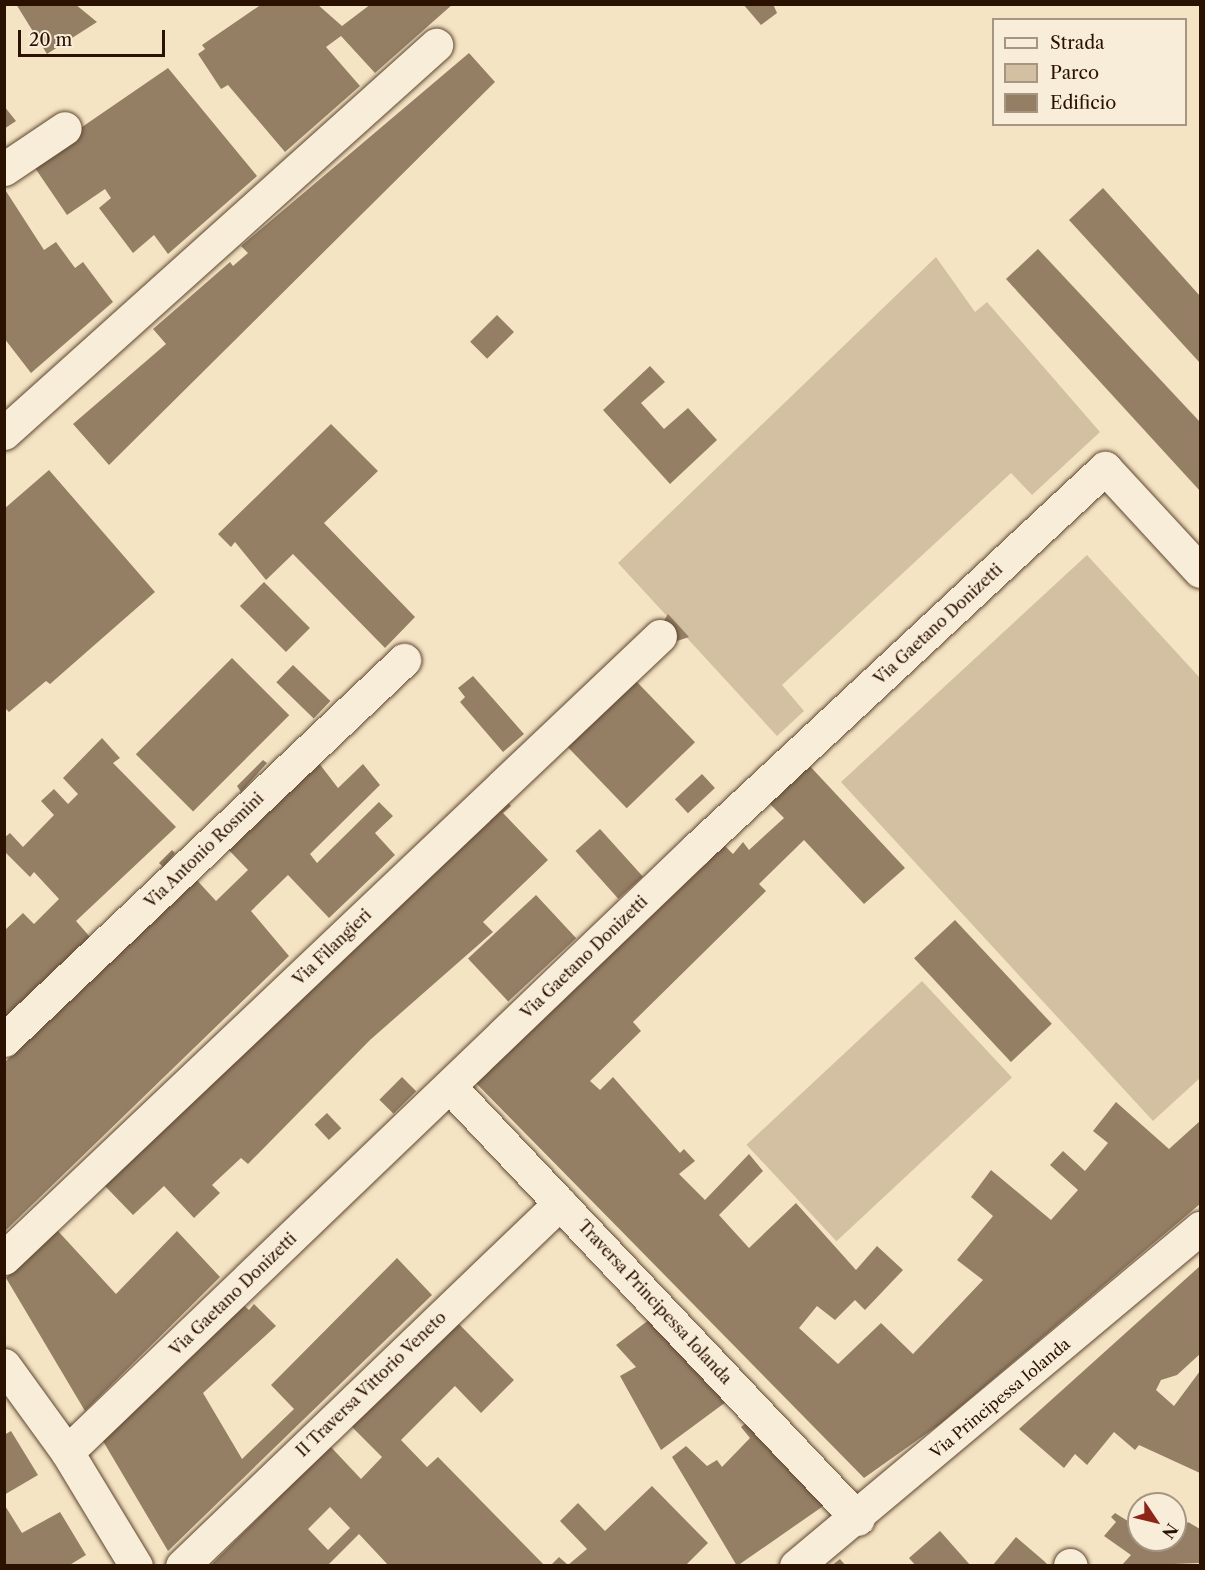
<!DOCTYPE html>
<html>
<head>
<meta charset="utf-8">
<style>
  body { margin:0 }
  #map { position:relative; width:1205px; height:1570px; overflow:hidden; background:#f5e4c3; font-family:"Libre Caslon Text",serif }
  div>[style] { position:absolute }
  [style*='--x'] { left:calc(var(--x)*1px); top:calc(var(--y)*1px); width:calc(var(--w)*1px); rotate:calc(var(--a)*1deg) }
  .green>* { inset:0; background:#d3c0a2; transform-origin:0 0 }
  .building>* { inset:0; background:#947f65; transform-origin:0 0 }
  .roads { filter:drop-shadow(0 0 2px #5e4631) drop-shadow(0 0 2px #5e4631) }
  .minor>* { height:33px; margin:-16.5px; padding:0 16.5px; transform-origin:16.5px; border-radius:16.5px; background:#f8edd8 }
  .tertiary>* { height:33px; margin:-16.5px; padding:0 16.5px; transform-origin:16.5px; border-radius:16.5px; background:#f8edd8 }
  span { translate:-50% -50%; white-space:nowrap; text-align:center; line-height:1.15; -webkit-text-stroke:4.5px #f8edd8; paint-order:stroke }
  .street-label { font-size:16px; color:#2b1100 }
  .frame { position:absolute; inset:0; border:6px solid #2b1100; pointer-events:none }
  .legend { position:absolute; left:992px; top:18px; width:195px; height:108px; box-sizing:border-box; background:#f8edd8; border:2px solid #a69582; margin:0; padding:8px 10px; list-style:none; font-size:18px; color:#2b1100 }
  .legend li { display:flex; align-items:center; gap:12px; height:30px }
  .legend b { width:30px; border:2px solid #a69582 }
  .north { position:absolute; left:1127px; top:1492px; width:60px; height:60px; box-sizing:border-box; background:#f8edd8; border:2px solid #a69582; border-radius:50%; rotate:125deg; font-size:16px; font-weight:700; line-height:24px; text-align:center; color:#2b1100 }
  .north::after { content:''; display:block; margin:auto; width:21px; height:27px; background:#8f2418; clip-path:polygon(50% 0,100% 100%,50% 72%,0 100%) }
  .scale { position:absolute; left:18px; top:30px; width:147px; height:27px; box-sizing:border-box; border:3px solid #2b1100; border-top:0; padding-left:8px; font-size:18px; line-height:21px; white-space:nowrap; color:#2b1100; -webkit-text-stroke:4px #f8edd8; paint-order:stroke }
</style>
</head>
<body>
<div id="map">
  <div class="green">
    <i style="clip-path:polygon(936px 257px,975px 312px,987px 302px,1100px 432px,1032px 495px,1011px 473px,782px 685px,804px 711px,777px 736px,618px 563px)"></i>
    <i style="clip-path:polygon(1087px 555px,1200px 678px,1200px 1078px,1153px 1121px,841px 782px)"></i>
    <i style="left:922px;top:981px;width:132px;height:240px;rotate:47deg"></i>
  </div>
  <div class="building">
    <i style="clip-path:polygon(16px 4px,75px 4px,97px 22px,47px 54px)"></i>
    <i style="clip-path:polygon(262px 4px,317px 4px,342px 26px,371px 4px,453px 4px,375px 73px,341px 36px,326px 47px,360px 86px,285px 152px,228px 85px,221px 89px,198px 54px,205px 49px,202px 45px)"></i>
    <i style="clip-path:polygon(743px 4px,773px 4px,777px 13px,761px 25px)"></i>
    <i style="clip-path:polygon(469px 53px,495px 82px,109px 465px,73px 424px,166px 344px,153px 329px,230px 262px,233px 266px,248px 253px,241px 246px)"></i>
    <i style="clip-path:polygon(168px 68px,257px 176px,168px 254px,154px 235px,133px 253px,99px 208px,111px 198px,105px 189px,67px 215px,31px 162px)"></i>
    <i style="clip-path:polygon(4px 106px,16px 121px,4px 129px)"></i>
    <i style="clip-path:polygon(4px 188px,44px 250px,56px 242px,75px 268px,83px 262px,113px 302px,31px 373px,4px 338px)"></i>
    <i style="clip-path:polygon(1103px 188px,1200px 296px,1200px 363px,1069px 220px)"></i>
    <i style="clip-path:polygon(1038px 249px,1200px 422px,1200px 491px,1006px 279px)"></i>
    <i style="left:497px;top:315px;width:24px;height:38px;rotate:45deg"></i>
    <i style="clip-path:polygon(650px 366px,665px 382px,641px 403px,664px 429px,688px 408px,717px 440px,670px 484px,603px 410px)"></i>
    <i style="clip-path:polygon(331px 424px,378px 471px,324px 523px,415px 617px,385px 648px,293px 554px,266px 580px,235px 542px,231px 547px,218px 534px)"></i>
    <i style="clip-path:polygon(49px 470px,155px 592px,50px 684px,46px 681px,9px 712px,4px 707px,4px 509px)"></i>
    <i style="left:264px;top:582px;width:65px;height:34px;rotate:45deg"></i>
    <i style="clip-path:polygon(668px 614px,689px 637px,674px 642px,660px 627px)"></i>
    <i style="left:232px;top:658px;width:81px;height:136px;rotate:45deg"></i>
    <i style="left:293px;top:665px;width:52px;height:24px;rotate:44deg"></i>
    <i style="clip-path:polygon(473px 676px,524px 734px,503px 752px,460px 702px,465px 697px,458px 688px)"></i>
    <i style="left:636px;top:681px;width:85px;height:95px;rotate:46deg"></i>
    <i style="clip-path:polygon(102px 738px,120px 758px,113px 763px,176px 827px,76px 921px,90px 937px,4px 1021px,4px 931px,23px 913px,34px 924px,59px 899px,34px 872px,30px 877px,4px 851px,4px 838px,10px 833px,23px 847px,54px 815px,41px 801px,54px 789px,68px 804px,78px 794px,63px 778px)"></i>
    <i style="clip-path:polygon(315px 758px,338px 788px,363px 764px,380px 785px,310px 854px,317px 863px,379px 802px,393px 816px,375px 833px,395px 855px,329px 918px,288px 875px,251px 911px,289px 956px,4px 1232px,4px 1063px,194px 877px,216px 901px,248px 870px,225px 846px)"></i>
    <i style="clip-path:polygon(263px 760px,267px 763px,241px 792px,237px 786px)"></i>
    <i style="clip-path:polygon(807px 763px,905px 868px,864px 904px,804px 840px,759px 884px,766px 891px,633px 1022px,641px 1031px,590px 1081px,600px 1090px,613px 1077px,680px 1153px,684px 1149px,695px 1161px,679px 1174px,705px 1200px,749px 1154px,763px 1171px,719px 1215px,749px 1248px,796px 1203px,856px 1270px,877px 1246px,903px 1270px,865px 1310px,855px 1300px,835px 1320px,817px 1306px,799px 1328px,838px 1364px,881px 1323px,913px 1354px,983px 1280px,957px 1260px,993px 1216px,971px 1197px,991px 1170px,1051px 1220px,1078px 1190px,1050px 1165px,1063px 1151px,1085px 1171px,1108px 1143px,1093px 1131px,1116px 1102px,1169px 1149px,1200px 1121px,1200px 1204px,940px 1424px,864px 1478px,472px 1079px,724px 845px,733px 854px,743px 842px,749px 850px,784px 818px,767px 801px)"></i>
    <i style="left:702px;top:774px;width:19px;height:37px;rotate:47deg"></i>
    <i style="clip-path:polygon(503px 796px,511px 806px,503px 813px,548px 860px,483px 922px,493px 932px,370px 1040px,248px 1164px,241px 1158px,212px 1185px,220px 1193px,194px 1218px,164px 1186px,133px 1215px,104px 1185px)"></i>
    <i style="left:600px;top:829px;width:64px;height:33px;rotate:48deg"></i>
    <i style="clip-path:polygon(172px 850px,175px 853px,163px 867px,159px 863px)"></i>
    <i style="left:536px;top:895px;width:59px;height:93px;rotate:47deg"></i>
    <i style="left:955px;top:920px;width:142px;height:56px;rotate:47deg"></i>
    <i style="left:402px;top:1077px;width:20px;height:32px;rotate:45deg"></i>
    <i style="left:327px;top:1113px;width:21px;height:17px;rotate:47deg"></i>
    <i style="clip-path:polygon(57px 1230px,116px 1294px,177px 1231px,220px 1277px,85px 1411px,6px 1278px)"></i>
    <i style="clip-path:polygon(397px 1258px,432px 1295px,168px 1551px,100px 1436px,240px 1302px,249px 1310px,254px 1304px,276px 1326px,203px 1393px,242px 1459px,294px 1409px,271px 1385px)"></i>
    <i style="clip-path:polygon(1200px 1266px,1200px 1354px,1177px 1375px,1161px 1380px,1156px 1390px,1174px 1406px,1200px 1371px,1200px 1473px,1139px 1445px,1135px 1450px,1114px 1432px,1087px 1465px,1075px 1454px,1064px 1468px,1019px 1429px)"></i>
    <i style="clip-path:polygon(654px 1316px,734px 1396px,661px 1450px,620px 1376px,636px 1367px,616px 1345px)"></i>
    <i style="clip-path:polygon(evenodd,456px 1321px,514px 1380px,481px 1413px,455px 1386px,401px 1440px,427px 1467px,438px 1457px,545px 1566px,389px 1566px,359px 1534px,327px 1566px,210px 1566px,330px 1446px,361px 1479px,382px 1457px,350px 1425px,456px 1321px,330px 1507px,350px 1528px,328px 1550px,308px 1529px,330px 1507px)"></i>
    <i style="clip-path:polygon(754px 1417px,832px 1500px,737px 1566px,672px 1457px,686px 1446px,707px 1466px,717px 1460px,722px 1467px,750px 1438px,741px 1427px)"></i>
    <i style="clip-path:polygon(11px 1431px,38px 1475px,4px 1495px,4px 1435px)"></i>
    <i style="clip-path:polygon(652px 1486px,708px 1543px,685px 1566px,550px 1566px,559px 1557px,568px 1565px,587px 1549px,560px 1521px,578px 1503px,605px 1531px)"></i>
    <i style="clip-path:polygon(4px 1504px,22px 1533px,60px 1512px,86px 1555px,68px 1566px,4px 1566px)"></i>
    <i style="clip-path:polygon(1115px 1513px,1139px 1528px,1139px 1540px,1158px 1540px,1170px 1548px,1188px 1522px,1200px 1529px,1200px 1563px,1121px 1566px,1131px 1555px,1104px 1536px,1116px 1522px,1111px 1517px)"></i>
    <i style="clip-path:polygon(940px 1531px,971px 1566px,916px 1566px,909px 1558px)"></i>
    <i style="clip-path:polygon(1016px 1537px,1044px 1561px,1049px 1566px,992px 1566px)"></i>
    <i style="clip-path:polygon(840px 1559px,846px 1566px,831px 1566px)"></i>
  </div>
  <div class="roads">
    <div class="minor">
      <i style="--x:4;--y:169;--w:73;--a:-33.9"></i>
      <i style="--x:4;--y:433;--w:581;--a:-41.93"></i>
      <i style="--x:4;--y:1040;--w:552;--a:-43.53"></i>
      <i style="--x:450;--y:1087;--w:594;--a:46.64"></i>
      <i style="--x:4;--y:1258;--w:904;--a:-43.48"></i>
      <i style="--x:67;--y:1452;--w:871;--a:-43.79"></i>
      <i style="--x:696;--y:849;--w:559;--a:-42.97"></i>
      <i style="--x:1105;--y:468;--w:140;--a:47.3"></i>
      <i style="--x:1070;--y:1565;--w:1;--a:45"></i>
      <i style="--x:182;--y:1566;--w:524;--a:-43.84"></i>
      <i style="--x:796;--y:1566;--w:527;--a:-39.92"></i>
    </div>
    <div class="tertiary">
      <i style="--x:4;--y:1365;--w:107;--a:54.1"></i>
      <i style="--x:67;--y:1452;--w:133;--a:58.8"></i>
    </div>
  </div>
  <div class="street-label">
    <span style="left:938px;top:624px;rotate:-43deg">Via Gaetano Donizetti</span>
    <span style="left:204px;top:850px;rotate:-44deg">Via Antonio Rosmini</span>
    <span style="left:332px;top:947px;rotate:-44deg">Via Filangieri</span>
    <span style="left:584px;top:957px;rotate:-44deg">Via Gaetano Donizetti</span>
    <span style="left:233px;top:1294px;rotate:-44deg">Via Gaetano Donizetti</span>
    <span style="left:655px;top:1302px;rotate:47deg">Traversa Principessa Iolanda</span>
    <span style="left:371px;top:1384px;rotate:-44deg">II Traversa Vittorio Veneto</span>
    <span style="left:1000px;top:1398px;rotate:-40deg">Via Principessa Iolanda</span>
  </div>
  <div class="frame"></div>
  <ul class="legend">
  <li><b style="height:8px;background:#f8edd8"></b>Strada</li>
  <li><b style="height:16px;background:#d3c0a2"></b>Parco</li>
  <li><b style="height:16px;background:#947f65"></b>Edificio</li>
  </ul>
  <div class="north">N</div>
  <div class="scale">20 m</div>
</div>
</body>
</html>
